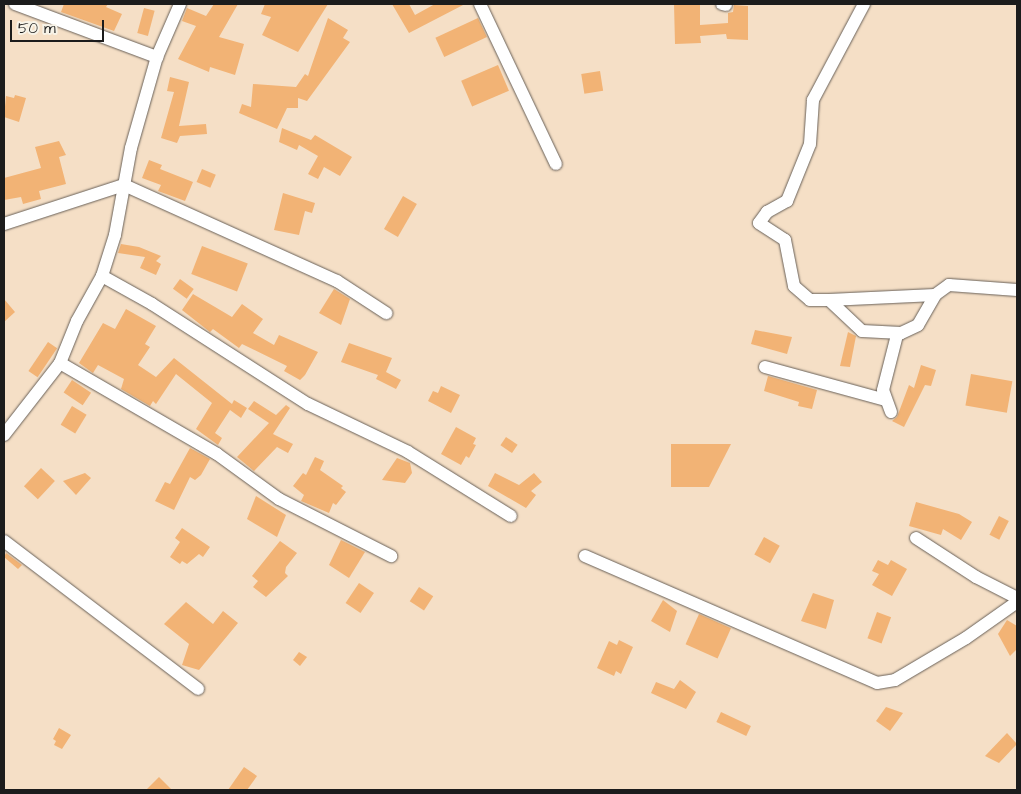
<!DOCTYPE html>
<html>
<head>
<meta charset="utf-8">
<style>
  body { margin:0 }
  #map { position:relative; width:1021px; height:794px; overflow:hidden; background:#f5dfc6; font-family:"Architects Daughter",sans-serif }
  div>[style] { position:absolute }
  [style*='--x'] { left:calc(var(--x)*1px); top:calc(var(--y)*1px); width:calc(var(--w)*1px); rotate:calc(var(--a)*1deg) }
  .building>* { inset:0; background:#f2b375; transform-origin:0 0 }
  .roads { filter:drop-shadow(0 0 1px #686058) drop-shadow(0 0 1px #686058) }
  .street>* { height:12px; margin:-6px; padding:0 6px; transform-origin:6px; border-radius:6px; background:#fff }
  span { translate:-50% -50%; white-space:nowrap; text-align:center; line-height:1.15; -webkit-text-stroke:4px #f7f3e8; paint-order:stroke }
  .frame { position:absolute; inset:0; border:5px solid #1c1c1c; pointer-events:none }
  .scale { position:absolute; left:10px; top:20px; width:94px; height:22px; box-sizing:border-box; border:2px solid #1c1c1c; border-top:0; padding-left:6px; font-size:15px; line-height:18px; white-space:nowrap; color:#1c1c1c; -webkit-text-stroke:4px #f7f3e8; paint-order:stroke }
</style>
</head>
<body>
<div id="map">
  <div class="building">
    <i style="clip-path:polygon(64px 4px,108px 4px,106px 7px,122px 14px,114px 31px,61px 12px)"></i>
    <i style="clip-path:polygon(214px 4px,238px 4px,219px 37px,244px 44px,235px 75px,210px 67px,209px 72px,178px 59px,196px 26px,182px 21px,187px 8px,206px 16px)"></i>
    <i style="clip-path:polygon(265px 4px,328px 4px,298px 52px,262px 35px,271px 17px,261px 14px)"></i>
    <i style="clip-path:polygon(392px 4px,409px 4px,415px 15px,435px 4px,465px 4px,409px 33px)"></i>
    <i style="clip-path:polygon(674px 4px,700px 4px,700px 25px,728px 23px,728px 13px,733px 12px,734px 5px,748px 6px,748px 40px,727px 39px,726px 34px,700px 36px,701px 43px,675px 44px)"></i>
    <i style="left:144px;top:8px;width:11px;height:26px;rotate:15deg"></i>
    <i style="clip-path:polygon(328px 18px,348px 30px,343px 38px,350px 42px,307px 101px,298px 98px,298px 108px,287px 108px,277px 129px,239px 113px,242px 104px,251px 107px,253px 84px,296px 87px,305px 74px,308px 76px)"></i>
    <i style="left:478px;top:18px;width:21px;height:47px;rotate:65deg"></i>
    <i style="left:498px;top:65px;width:28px;height:40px;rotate:67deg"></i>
    <i style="left:600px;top:71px;width:20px;height:19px;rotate:81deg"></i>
    <i style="clip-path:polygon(170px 77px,189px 82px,179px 126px,206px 124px,207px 134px,180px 136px,177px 143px,161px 138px,174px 92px,167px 91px)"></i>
    <i style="clip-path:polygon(15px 95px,26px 98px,19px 122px,4px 117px,6px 96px,14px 98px)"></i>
    <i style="clip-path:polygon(282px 128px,311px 140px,315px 135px,352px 157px,340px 176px,324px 167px,318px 179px,308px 174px,318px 156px,299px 145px,297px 150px,279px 142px)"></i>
    <i style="clip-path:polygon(59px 141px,66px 155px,59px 157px,66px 184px,39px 191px,41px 199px,23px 204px,21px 197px,4px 200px,4px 178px,41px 168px,35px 147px)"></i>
    <i style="clip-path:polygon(149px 160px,162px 165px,160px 169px,193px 182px,185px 201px,158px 191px,161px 185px,142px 178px)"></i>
    <i style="left:202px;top:169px;width:15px;height:14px;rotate:23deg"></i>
    <i style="clip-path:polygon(283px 193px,315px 203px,312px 213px,305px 211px,299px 235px,274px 230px)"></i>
    <i style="left:403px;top:196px;width:16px;height:38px;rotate:30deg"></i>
    <i style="clip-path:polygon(121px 244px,139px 247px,161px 256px,156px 261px,161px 264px,156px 275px,140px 268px,145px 257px,118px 253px)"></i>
    <i style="left:202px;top:246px;width:49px;height:30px;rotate:21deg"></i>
    <i style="left:180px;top:279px;width:17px;height:12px;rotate:36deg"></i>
    <i style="clip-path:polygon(334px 289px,350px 299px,341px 325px,319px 313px)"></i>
    <i style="clip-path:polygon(193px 294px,232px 317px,242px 304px,263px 319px,253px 333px,274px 345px,279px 335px,318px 352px,305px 375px,300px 380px,284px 371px,287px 366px,242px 344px,239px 348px,213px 329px,210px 332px,182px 310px)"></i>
    <i style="clip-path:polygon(4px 299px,15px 312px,4px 322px)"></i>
    <i style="clip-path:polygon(126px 309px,156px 326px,145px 344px,150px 347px,138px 365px,156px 377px,174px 358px,232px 404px,234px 400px,247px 408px,241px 418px,230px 410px,215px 433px,222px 438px,218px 445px,196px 429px,212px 403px,176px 374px,156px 404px,153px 401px,150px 406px,121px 389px,124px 379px,98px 365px,93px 373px,79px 363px,103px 323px,115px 329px)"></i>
    <i style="clip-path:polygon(755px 330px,792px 337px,787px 354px,751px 344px)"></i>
    <i style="clip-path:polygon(848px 332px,856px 336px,850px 367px,840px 366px)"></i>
    <i style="left:48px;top:342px;width:11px;height:35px;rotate:34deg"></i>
    <i style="clip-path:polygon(349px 343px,392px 358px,386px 372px,401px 380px,396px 389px,376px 379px,378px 375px,341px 362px)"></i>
    <i style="clip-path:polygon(921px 365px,936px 370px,931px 386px,925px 385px,904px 427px,892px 421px,897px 417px,909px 385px,914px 388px)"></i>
    <i style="left:971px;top:374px;width:42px;height:32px;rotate:10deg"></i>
    <i style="clip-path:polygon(768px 376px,817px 390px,812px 409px,798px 406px,799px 402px,764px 391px)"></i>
    <i style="left:72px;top:380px;width:23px;height:15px;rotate:34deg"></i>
    <i style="clip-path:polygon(441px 386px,460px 395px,451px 413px,428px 401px,433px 391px,438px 393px)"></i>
    <i style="clip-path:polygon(254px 401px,276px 415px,286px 405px,290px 408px,273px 434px,293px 444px,288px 453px,277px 447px,254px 471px,237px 457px,269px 423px,248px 409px)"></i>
    <i style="left:72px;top:406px;width:17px;height:22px;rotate:31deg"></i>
    <i style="clip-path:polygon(456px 427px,476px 438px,473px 444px,476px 445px,469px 458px,466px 456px,461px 465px,441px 454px)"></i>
    <i style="left:506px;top:437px;width:14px;height:10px;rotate:34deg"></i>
    <i style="clip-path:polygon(671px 444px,731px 444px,709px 487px,671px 487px)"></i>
    <i style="clip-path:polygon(190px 448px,210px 459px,201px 475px,195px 480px,190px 477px,174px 510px,155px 501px,165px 482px,170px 484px)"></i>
    <i style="clip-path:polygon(315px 457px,324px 461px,320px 470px,343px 486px,341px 488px,346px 492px,336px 505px,333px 503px,329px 513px,301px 501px,304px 495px,293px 486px,303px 473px,306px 475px)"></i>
    <i style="clip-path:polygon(397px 458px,410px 463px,412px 473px,405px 483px,382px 480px)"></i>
    <i style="left:41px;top:468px;width:19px;height:25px;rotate:43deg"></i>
    <i style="clip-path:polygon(85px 473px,91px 478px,76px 495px,63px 481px)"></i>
    <i style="clip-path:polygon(495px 473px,519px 485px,534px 473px,542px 482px,531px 491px,536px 495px,526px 508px,488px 486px)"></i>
    <i style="clip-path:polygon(256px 496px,286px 515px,277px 537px,247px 519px)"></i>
    <i style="clip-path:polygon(916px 502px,959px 514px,972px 522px,961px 540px,943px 529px,941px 535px,909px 526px)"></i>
    <i style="left:999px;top:516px;width:11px;height:21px;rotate:27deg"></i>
    <i style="clip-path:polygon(182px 528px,210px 547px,203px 557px,199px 554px,187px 564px,182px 561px,180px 564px,170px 557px,180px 542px,175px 538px)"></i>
    <i style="left:764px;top:537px;width:18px;height:20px;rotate:29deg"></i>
    <i style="clip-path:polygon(341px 540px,365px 552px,349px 578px,329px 565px)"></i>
    <i style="clip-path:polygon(280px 541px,297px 553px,286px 567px,285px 573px,288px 576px,266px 597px,253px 587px,258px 581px,252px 576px)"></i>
    <i style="clip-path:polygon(6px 553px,22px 565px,18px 569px,4px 557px)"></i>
    <i style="clip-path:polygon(878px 560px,888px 565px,891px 560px,907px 569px,892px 596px,872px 585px,879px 574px,872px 571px)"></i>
    <i style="left:359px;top:583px;width:18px;height:24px;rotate:34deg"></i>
    <i style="left:419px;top:587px;width:17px;height:17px;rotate:33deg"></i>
    <i style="clip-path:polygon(813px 593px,834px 600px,826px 629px,801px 621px)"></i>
    <i style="clip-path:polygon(663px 600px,677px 611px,670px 632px,651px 621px)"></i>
    <i style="clip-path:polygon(186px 602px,213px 624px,223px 611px,238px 623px,199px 670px,182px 665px,189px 644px,164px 624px)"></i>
    <i style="left:877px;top:612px;width:15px;height:28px;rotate:20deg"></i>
    <i style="left:699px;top:614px;width:35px;height:33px;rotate:24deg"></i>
    <i style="clip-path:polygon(1007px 620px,1017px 626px,1017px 649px,1010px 656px,998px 634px)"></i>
    <i style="clip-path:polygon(619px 640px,633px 647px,621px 674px,616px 671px,614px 676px,597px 668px,609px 641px,617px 645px)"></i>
    <i style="clip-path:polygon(299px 652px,307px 657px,300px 666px,293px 660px)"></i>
    <i style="clip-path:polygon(680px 680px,696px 692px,686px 709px,651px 693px,656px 682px,674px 689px)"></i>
    <i style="clip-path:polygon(886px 707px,903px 713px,890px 731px,876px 721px)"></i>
    <i style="left:721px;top:712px;width:33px;height:11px;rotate:25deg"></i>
    <i style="clip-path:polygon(59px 728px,71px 735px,62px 749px,54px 745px,56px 741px,53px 739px)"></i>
    <i style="clip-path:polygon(1007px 733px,1017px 744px,999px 763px,985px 756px)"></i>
    <i style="clip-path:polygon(244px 767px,257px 776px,247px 790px,228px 790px)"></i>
    <i style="clip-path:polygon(159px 777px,172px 790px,146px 790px)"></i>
  </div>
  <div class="roads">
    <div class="street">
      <i style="--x:15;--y:4;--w:152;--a:20.5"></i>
      <i style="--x:480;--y:4;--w:177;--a:64.6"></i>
      <i style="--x:722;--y:4;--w:4;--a:14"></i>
      <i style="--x:4;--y:224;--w:126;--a:-18"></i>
      <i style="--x:124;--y:185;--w:234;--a:24.3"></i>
      <i style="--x:337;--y:281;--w:59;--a:33.1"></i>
      <i style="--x:102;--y:276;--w:57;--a:29.2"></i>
      <i style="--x:152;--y:304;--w:185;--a:32.7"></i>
      <i style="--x:308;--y:404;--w:111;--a:25.6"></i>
      <i style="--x:408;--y:452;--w:121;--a:31.9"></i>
      <i style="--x:829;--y:300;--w:19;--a:180"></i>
      <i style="--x:810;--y:300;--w:21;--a:-139"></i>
      <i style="--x:794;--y:286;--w:47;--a:-101.1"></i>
      <i style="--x:785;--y:240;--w:31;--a:-147"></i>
      <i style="--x:759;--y:223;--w:14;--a:-54"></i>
      <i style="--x:767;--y:212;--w:23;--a:-29"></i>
      <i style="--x:787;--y:201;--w:61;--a:-68"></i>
      <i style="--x:810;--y:144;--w:44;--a:-86.1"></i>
      <i style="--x:813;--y:100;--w:109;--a:-62"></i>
      <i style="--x:901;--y:333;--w:39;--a:-177"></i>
      <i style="--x:862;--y:331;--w:45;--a:-136.8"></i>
      <i style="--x:829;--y:300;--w:106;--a:-2.7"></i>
      <i style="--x:60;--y:363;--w:181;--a:30.1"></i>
      <i style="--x:217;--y:454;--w:77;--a:36"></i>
      <i style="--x:279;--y:499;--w:126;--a:27"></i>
      <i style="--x:765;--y:367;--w:125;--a:15.3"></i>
      <i style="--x:891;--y:412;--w:23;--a:-110"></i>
      <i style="--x:883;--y:390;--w:57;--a:-75.7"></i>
      <i style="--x:897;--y:335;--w:23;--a:-25"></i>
      <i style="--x:918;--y:325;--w:34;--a:-60"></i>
      <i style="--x:935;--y:295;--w:17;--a:-36"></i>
      <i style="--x:949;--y:285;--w:68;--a:4.2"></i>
      <i style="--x:4;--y:435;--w:91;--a:-52.1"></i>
      <i style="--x:60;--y:363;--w:45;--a:-68"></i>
      <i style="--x:77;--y:321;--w:51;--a:-60.9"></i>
      <i style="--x:102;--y:276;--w:43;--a:-72.4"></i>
      <i style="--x:115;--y:235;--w:88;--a:-79.6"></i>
      <i style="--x:131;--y:148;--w:95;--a:-74.1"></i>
      <i style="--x:157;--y:57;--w:58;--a:-66.5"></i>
      <i style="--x:916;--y:538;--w:72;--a:33"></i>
      <i style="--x:976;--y:577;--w:46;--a:27.1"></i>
      <i style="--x:4;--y:541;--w:244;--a:37.3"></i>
      <i style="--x:585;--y:556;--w:318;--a:23.5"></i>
      <i style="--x:877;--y:683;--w:18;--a:-9"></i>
      <i style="--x:895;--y:680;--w:82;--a:-30.6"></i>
      <i style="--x:966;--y:638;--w:62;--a:-35.2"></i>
    </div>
  </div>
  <div class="frame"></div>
  <div class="scale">50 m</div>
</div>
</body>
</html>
